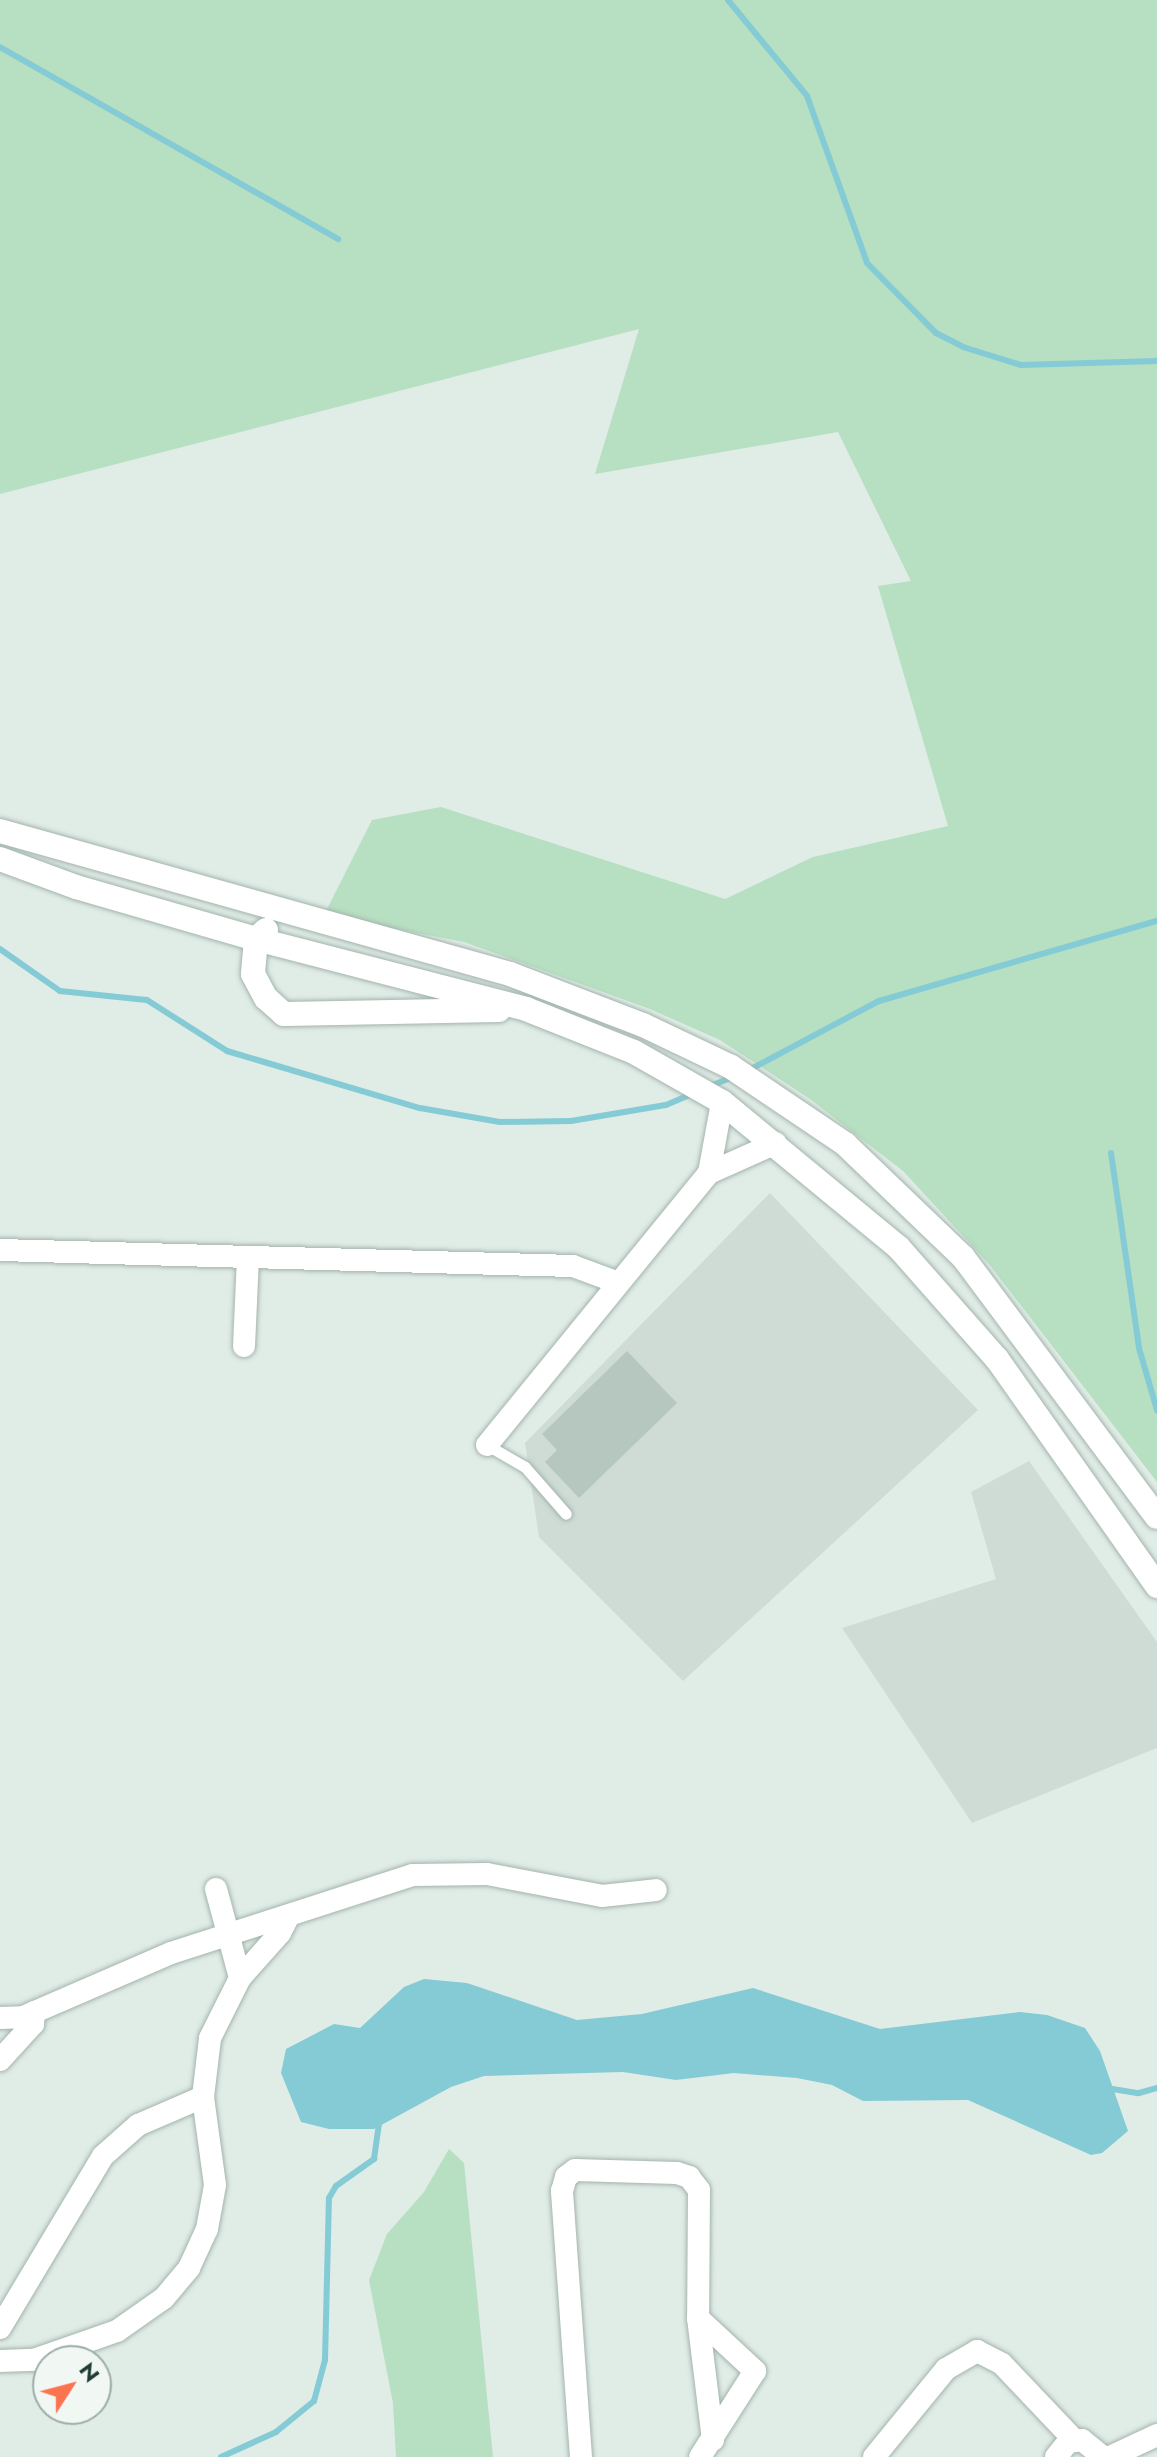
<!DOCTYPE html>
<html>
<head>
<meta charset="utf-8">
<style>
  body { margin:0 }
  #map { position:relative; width:1157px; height:2457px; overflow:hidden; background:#e0ece6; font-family:Jost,sans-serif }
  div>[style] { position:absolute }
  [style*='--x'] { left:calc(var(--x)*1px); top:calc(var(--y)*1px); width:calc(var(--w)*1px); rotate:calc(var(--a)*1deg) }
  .built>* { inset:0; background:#cedcd5 }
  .green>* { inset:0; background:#b7dfc1 }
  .water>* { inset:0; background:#84cbd5 }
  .stream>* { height:6px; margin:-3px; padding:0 3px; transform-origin:3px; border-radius:3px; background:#84cbd5 }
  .building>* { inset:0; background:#b5c7bf }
  .roads { filter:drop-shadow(0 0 2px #a3b4ad) drop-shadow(0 0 2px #a3b4ad) }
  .lane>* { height:11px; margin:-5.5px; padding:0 5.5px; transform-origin:5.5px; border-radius:5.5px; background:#fff }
  .street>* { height:22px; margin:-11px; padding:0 11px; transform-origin:11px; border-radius:11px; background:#fff }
  .secondary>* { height:24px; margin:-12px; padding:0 12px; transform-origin:12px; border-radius:12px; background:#fff }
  span { translate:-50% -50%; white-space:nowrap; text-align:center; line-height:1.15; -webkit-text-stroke:6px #f1f8f4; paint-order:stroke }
  .north { position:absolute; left:32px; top:2345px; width:80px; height:80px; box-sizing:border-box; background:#f1f8f4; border:2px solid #9daea8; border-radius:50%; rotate:54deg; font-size:22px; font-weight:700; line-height:32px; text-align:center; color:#203e35 }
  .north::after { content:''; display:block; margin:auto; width:28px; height:36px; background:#fb7450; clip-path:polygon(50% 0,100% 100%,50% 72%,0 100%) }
</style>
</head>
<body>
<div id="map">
  <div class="built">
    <i style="clip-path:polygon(770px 1193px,978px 1410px,683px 1681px,539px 1537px,525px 1443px)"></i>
    <i style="clip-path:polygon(1029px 1461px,1157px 1642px,1157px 1748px,972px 1823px,842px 1628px,996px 1579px,971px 1492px)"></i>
  </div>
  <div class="green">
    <i style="clip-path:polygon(0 0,1157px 0,1157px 1482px,989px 1264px,903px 1171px,810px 1099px,720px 1040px,650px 1009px,464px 942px,324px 915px,372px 820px,441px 807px,725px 899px,813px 857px,948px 826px,878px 586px,911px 581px,838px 432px,595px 474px,639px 329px,0 494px)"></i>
    <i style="clip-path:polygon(449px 2149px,464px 2163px,493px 2457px,396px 2457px,393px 2403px,369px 2280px,387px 2234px,424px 2192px)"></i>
  </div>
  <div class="water">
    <i style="clip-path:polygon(424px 1979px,467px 1983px,577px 2020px,642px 2014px,753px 1988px,880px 2029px,1020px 2012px,1047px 2015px,1085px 2028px,1100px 2051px,1128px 2131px,1102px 2153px,1091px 2155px,968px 2100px,863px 2101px,832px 2085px,797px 2078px,734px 2073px,676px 2080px,623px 2072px,484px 2076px,451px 2087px,374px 2129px,329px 2129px,301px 2122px,281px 2073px,286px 2049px,334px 2024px,360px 2028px,404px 1987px)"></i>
  </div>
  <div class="stream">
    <i style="--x:728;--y:0;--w:124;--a:50.5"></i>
    <i style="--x:807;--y:96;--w:177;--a:70.2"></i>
    <i style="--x:867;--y:263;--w:98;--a:45.4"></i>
    <i style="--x:936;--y:333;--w:30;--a:27"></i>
    <i style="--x:963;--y:347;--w:61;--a:17.2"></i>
    <i style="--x:1021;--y:365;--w:136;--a:-1.7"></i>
    <i style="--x:0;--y:47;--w:389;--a:29.6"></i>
    <i style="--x:0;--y:949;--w:73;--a:35"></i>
    <i style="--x:60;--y:991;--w:87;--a:5.9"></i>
    <i style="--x:147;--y:1000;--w:95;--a:32.5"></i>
    <i style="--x:227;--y:1051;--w:201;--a:16.5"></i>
    <i style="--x:420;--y:1108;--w:81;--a:9.9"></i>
    <i style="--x:500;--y:1122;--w:71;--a:-0.8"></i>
    <i style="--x:571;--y:1121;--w:96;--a:-9.6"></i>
    <i style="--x:666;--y:1105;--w:30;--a:-23"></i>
    <i style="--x:749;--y:1070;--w:147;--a:-28"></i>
    <i style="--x:879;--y:1001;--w:289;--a:-16.1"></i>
    <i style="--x:708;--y:1087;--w:29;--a:-22"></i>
    <i style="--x:1111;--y:1153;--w:197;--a:81.8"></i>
    <i style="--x:1139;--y:1348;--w:65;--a:73.8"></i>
    <i style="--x:1106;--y:2088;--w:33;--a:9"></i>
    <i style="--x:1139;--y:2093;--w:19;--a:-16"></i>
    <i style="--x:221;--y:2457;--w:60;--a:-24.4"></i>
    <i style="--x:276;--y:2432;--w:49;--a:-39.2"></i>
    <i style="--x:314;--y:2401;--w:42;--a:-75"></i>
    <i style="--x:325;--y:2360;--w:162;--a:-88.6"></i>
    <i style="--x:329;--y:2198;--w:14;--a:-60"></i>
    <i style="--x:336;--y:2186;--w:47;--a:-35.4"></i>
    <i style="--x:374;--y:2159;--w:37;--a:-82"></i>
  </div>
  <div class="building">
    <i style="clip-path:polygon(627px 1351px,677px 1403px,579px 1498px,545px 1462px,557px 1450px,542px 1434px)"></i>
  </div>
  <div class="roads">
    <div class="lane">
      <i style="--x:487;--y:1445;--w:44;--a:30.1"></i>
      <i style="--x:525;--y:1467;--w:62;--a:48.9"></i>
    </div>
    <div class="street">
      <i style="--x:709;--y:1173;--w:73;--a:-24.1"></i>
      <i style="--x:0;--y:1250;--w:573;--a:1.6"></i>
      <i style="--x:573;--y:1266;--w:46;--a:20.4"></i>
      <i style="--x:244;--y:1346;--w:89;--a:-87.4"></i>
      <i style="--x:487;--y:1445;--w:351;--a:-50.8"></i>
      <i style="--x:709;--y:1173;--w:72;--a:-79.6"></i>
      <i style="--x:216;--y:1889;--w:92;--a:74.9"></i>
      <i style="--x:0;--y:2018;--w:23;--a:-2"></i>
      <i style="--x:23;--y:2017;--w:161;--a:-23.4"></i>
      <i style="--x:171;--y:1953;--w:254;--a:-17.9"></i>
      <i style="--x:413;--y:1875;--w:74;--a:-0.8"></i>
      <i style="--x:487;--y:1874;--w:117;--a:10.8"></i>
      <i style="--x:602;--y:1896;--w:54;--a:-6.3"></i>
      <i style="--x:0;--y:2060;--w:49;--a:-47.5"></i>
      <i style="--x:33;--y:2024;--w:12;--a:-85"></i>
      <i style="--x:698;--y:2318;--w:78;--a:42.9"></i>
      <i style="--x:755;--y:2371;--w:102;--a:122.6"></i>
      <i style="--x:0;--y:2328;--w:200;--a:-59.1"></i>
      <i style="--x:103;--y:2156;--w:47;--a:-41.5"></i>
      <i style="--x:138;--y:2125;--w:71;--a:-23.3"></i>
      <i style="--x:0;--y:2361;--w:34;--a:-2"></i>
      <i style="--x:34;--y:2360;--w:88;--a:-19.3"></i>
      <i style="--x:117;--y:2331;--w:57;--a:-35.1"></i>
      <i style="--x:164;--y:2298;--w:39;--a:-50"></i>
      <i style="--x:189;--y:2268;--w:43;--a:-65.2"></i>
      <i style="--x:207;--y:2229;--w:45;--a:-79.7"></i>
      <i style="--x:215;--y:2185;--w:89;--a:-97.8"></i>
      <i style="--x:203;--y:2097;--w:59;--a:-83.2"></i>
      <i style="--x:210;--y:2038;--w:67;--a:-63.4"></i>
      <i style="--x:240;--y:1978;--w:60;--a:-48.4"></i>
      <i style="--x:280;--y:1933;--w:20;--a:-63"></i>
      <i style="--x:581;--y:2457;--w:267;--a:-94.1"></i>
      <i style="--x:562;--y:2191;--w:15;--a:-74"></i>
      <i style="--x:566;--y:2177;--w:11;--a:-38"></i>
      <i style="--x:575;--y:2170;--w:102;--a:1.7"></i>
      <i style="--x:677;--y:2173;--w:13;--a:18"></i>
      <i style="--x:689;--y:2177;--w:16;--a:52"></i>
      <i style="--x:699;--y:2190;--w:128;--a:90.4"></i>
      <i style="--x:698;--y:2318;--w:123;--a:83"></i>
      <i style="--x:874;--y:2457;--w:114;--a:-50.7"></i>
      <i style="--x:946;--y:2369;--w:36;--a:-30"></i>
      <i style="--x:977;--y:2351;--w:28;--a:27"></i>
      <i style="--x:1002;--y:2364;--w:105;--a:46.5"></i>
      <i style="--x:1056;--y:2457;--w:19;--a:-51"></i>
      <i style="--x:1068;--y:2442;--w:14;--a:-8"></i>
      <i style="--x:1082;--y:2440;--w:27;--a:39"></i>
      <i style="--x:1110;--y:2457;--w:52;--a:-25.1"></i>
    </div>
    <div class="secondary">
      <i style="--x:0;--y:831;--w:530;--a:15.66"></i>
      <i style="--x:510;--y:974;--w:142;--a:21"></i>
      <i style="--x:643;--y:1025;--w:98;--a:25.5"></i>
      <i style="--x:731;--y:1067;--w:138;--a:34"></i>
      <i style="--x:845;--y:1144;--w:163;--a:43.8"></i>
      <i style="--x:963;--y:1257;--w:324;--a:53.3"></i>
      <i style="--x:0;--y:859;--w:81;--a:20.2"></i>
      <i style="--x:76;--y:887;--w:187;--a:16.1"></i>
      <i style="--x:256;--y:939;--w:279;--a:14.5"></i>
      <i style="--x:526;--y:1009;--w:116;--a:21.7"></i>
      <i style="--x:634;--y:1052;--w:101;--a:29.6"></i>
      <i style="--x:722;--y:1102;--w:229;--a:39.5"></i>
      <i style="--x:899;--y:1248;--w:148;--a:48.6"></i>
      <i style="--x:997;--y:1359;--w:278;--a:54.8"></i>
      <i style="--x:266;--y:930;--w:13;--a:138"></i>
      <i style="--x:256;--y:939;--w:35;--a:95"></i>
      <i style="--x:253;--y:974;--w:27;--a:62"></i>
      <i style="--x:266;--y:998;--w:24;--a:42"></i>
      <i style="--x:284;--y:1014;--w:215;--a:-1.1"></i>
    </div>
  </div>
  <div class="north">N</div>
</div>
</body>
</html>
